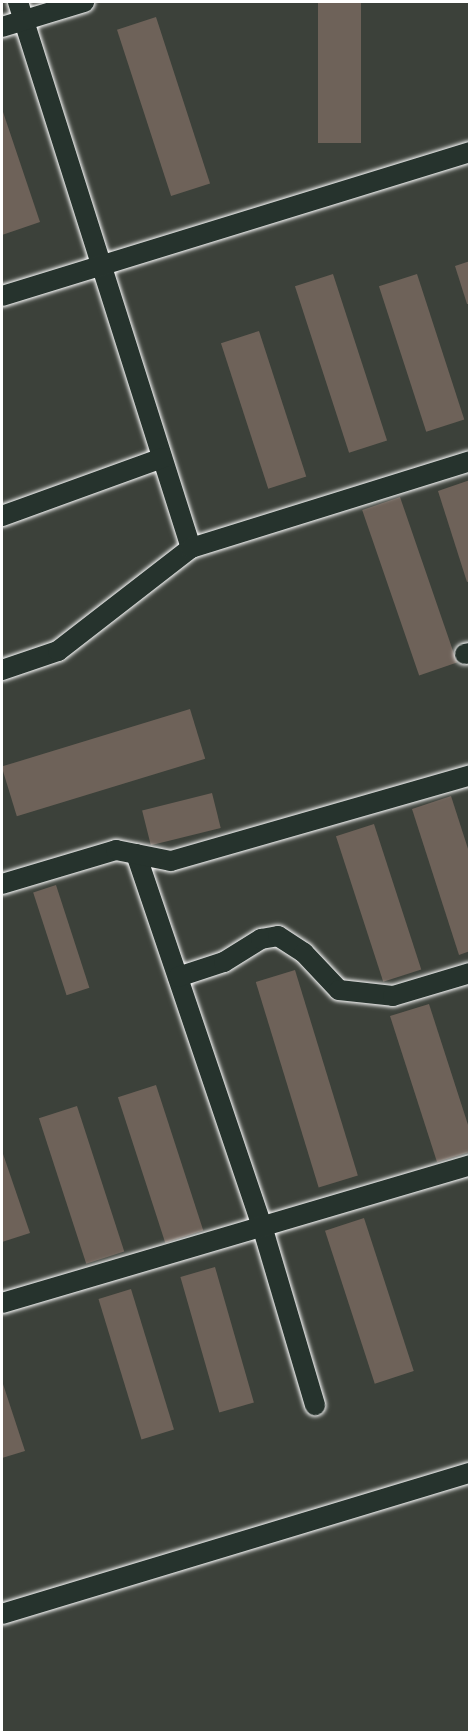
<!DOCTYPE html>
<html>
<head>
<meta charset="utf-8">
<style>
  body { margin:0 }
  #map { position:relative; width:471px; height:1734px; overflow:hidden; background:#3c413a; font-family:Caveat,sans-serif }
  div>[style] { position:absolute }
  [style*='--x'] { left:calc(var(--x)*1px); top:calc(var(--y)*1px); width:calc(var(--w)*1px); rotate:calc(var(--a)*1deg) }
  .building>* { inset:0; background:#6e6259; transform-origin:0 0 }
  .roads { filter:drop-shadow(0 0 2px #fff) drop-shadow(0 0 2px #fff) }
  .minor>* { height:20px; margin:-10px; padding:0 10px; transform-origin:10px; border-radius:10px; background:#26332d }
  span { translate:-50% -50%; white-space:nowrap; text-align:center; line-height:1.15; -webkit-text-stroke:4.5px #26332d; paint-order:stroke }
  .frame { position:absolute; inset:0; border:3px solid #fff; pointer-events:none }
</style>
</head>
<body>
<div id="map">
  <div class="building">
    <i style="left:318px;top:2px;width:43px;height:141px"></i>
    <i style="left:156px;top:17px;width:175px;height:41px;rotate:72deg"></i>
    <i style="clip-path:polygon(2px 109px,40px 222px,2px 235px)"></i>
    <i style="clip-path:polygon(470px 261px,470px 304px,467px 304px,455px 266px)"></i>
    <i style="left:333px;top:274px;width:175px;height:40px;rotate:72deg"></i>
    <i style="left:417px;top:274px;width:153px;height:40px;rotate:72deg"></i>
    <i style="left:259px;top:331px;width:153px;height:40px;rotate:72deg"></i>
    <i style="clip-path:polygon(470px 480px,470px 581px,467px 582px,438px 491px)"></i>
    <i style="left:400px;top:497px;width:175px;height:40px;rotate:71deg"></i>
    <i style="left:190px;top:709px;width:52px;height:197px;rotate:73deg"></i>
    <i style="left:212px;top:793px;width:36px;height:72px;rotate:76deg"></i>
    <i style="clip-path:polygon(451px 796px,470px 855px,470px 951px,459px 955px,412px 809px)"></i>
    <i style="left:374px;top:824px;width:153px;height:40px;rotate:72deg"></i>
    <i style="left:56px;top:885px;width:108px;height:24px;rotate:72deg"></i>
    <i style="left:295px;top:970px;width:215px;height:41px;rotate:73deg"></i>
    <i style="clip-path:polygon(429px 1004px,470px 1131px,470px 1152px,437px 1162px,390px 1016px)"></i>
    <i style="left:156px;top:1085px;width:153px;height:40px;rotate:72deg"></i>
    <i style="left:77px;top:1106px;width:153px;height:40px;rotate:72deg"></i>
    <i style="clip-path:polygon(2px 1151px,30px 1233px,2px 1242px)"></i>
    <i style="left:364px;top:1218px;width:161px;height:41px;rotate:72deg"></i>
    <i style="left:215px;top:1267px;width:141px;height:36px;rotate:74deg"></i>
    <i style="left:131px;top:1289px;width:147px;height:34px;rotate:73deg"></i>
    <i style="clip-path:polygon(2px 1381px,25px 1451px,2px 1458px)"></i>
  </div>
  <div class="roads">
    <div class="minor">
      <i style="--x:18;--y:2;--w:573;--a:72.42"></i>
      <i style="--x:2;--y:27;--w:86;--a:-17"></i>
      <i style="--x:2;--y:296;--w:490;--a:-17.1"></i>
      <i style="--x:2;--y:516;--w:170;--a:-19.9"></i>
      <i style="--x:465;--y:654;--w:5;--a:-11"></i>
      <i style="--x:2;--y:670;--w:59;--a:-18.7"></i>
      <i style="--x:58;--y:651;--w:168;--a:-37.8"></i>
      <i style="--x:191;--y:548;--w:292;--a:-17.3"></i>
      <i style="--x:136;--y:854;--w:393;--a:71.3"></i>
      <i style="--x:262;--y:1226;--w:187;--a:73.5"></i>
      <i style="--x:2;--y:884;--w:119;--a:-16.6"></i>
      <i style="--x:116;--y:850;--w:56;--a:11.3"></i>
      <i style="--x:171;--y:861;--w:311;--a:-16"></i>
      <i style="--x:178;--y:977;--w:48;--a:-18.1"></i>
      <i style="--x:224;--y:962;--w:44;--a:-31.9"></i>
      <i style="--x:261;--y:939;--w:17;--a:-10"></i>
      <i style="--x:278;--y:936;--w:31;--a:33"></i>
      <i style="--x:304;--y:953;--w:51;--a:46.6"></i>
      <i style="--x:339;--y:990;--w:54;--a:6.3"></i>
      <i style="--x:393;--y:996;--w:80;--a:-16.6"></i>
      <i style="--x:2;--y:1303;--w:488;--a:-16.4"></i>
      <i style="--x:2;--y:1614;--w:489;--a:-16.8"></i>
    </div>
  </div>
  <div class="frame"></div>
</div>
</body>
</html>
